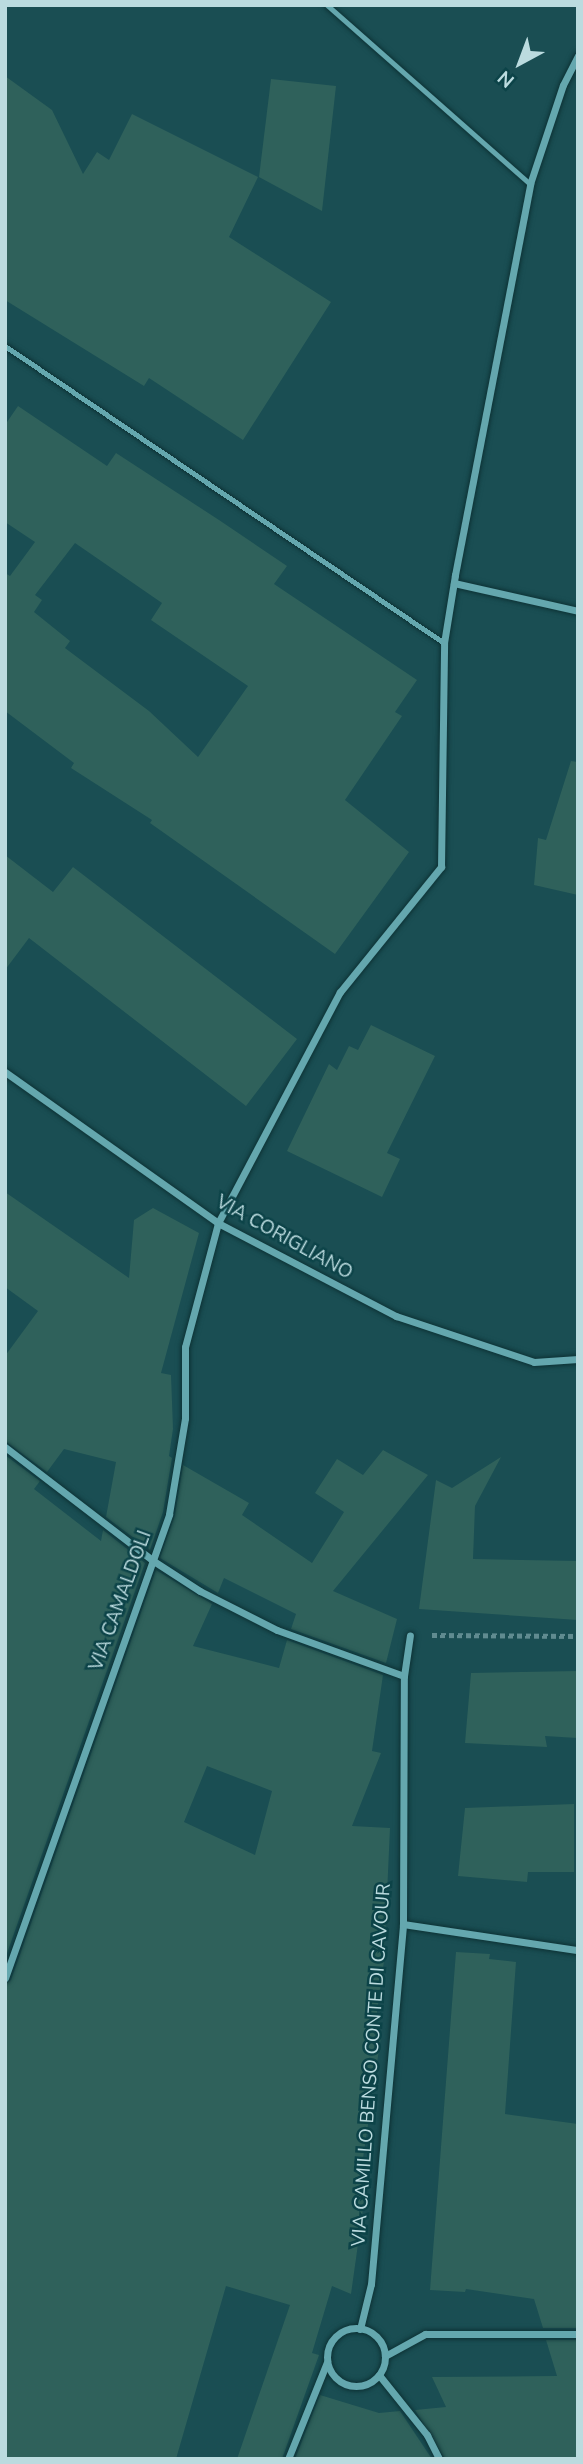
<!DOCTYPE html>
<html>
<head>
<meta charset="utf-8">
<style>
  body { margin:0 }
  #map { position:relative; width:583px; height:2464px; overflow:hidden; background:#1a4e53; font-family:"Nunito Sans",sans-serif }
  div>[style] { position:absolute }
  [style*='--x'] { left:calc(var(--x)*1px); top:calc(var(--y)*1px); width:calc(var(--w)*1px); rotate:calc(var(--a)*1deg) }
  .building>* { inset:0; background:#2f615b }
  .path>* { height:4.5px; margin-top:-2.25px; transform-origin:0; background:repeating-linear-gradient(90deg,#608b90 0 5px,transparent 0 8.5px) }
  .roads { filter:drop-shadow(0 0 2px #0d3235) drop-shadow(0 0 2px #0d3235) }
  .lane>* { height:5px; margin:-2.5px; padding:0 2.5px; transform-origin:2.5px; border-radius:2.5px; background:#64a7ae }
  .street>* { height:7px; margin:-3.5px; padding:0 3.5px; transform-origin:3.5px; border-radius:3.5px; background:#64a7ae }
  .street>.ring { margin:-3.5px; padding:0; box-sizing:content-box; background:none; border:7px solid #64a7ae; border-radius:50% }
  span { translate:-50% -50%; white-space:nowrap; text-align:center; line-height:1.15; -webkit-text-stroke:5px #0c4348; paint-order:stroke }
  .street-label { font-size:19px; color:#bbdbdf }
  .frame { position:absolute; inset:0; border:7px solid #bbdbdf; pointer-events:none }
  .north { position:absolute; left:485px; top:28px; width:70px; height:70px; -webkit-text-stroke:5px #0c4348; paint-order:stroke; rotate:221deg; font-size:19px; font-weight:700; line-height:28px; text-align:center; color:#bbdbdf }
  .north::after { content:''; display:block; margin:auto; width:24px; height:32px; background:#bbdbdf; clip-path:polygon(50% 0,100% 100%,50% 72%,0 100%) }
</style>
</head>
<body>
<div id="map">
  <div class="building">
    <i style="clip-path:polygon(5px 76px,52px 110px,83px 174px,97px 152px,109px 160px,132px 114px,258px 177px,229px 237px,331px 302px,243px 440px,149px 378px,144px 386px,5px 300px)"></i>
    <i style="clip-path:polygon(271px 79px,336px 86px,322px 211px,259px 177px)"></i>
    <i style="clip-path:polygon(evenodd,18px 406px,107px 466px,116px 453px,219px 520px,287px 566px,274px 584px,417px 680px,395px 712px,402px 716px,345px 800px,409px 852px,335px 954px,150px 823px,152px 820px,71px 768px,74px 763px,5px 711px,5px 573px,10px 576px,35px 542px,5px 522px,5px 425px,18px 406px,75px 543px,162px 603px,151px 620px,248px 686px,198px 757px,149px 711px,65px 648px,70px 641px,34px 612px,42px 600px,35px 595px,75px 543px)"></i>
    <i style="clip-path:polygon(571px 761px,578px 762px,578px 895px,534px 885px,538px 838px,546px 840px)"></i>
    <i style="clip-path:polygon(5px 855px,53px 892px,73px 867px,297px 1039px,246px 1106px,29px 938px,5px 970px)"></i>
    <i style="clip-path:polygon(371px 1025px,435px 1056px,387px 1153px,400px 1159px,382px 1197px,287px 1151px,329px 1064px,337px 1070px,349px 1046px,358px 1050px)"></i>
    <i style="clip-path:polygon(5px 1192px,129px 1278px,134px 1220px,153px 1208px,199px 1233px,161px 1373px,171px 1375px,173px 1429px,169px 1456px,172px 1458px,163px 1512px,150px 1550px,106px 1517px,116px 1462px,64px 1449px,47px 1472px,5px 1441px,5px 1356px,38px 1311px,5px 1287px)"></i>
    <i style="clip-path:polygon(383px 1450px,428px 1475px,333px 1591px,397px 1619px,386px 1663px,291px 1629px,296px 1614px,224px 1578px,218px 1593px,160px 1558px,175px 1515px,183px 1465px,249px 1503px,242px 1515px,312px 1563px,344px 1512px,315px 1493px,337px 1459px,363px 1475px)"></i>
    <i style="clip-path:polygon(5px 1455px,40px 1481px,34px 1489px,101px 1541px,103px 1530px,145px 1563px,5px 1959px)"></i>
    <i style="clip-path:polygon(501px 1457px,475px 1506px,473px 1559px,578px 1561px,578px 1620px,419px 1609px,436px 1480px,452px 1488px)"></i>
    <i style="clip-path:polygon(evenodd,156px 1570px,212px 1604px,193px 1646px,279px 1668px,287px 1640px,383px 1675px,372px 1751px,381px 1753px,352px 1826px,390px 1828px,384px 1961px,374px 2034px,381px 2036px,361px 2172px,368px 2173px,351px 2294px,332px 2286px,312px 2353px,319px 2355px,282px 2459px,237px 2459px,290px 2305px,226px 2286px,176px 2459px,5px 2459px,5px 1984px,11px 1980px,156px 1570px,207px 1766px,272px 1791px,255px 1855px,184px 1822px,207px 1766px)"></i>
    <i style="clip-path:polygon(578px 1671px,577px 1738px,545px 1736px,547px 1747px,465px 1743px,471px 1673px)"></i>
    <i style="clip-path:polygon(574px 1804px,574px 1872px,528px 1872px,527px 1882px,458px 1876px,465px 1808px)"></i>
    <i style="clip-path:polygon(456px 1952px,490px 1954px,489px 1959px,516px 1962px,505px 2114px,578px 2124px,578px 2328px,543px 2328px,534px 2299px,466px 2289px,465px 2292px,430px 2290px)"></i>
    <i style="clip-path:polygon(546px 2340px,578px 2340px,578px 2459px,445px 2459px,415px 2410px,446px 2407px,432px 2377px,557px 2376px)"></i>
    <i style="clip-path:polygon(320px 2395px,379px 2413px,400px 2411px,432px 2459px,295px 2459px)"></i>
  </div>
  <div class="path">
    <i style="--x:432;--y:1635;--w:146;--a:0.4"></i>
  </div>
  <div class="roads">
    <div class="lane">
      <i style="--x:327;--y:5;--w:271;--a:41.4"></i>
      <i style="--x:5;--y:346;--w:530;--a:34.08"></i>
    </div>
    <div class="street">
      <i style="--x:454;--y:583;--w:127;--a:12.7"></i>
      <i style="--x:5;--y:1072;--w:261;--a:35.3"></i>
      <i style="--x:218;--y:1223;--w:201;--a:27.6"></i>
      <i style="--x:396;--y:1316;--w:145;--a:18.4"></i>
      <i style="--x:534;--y:1362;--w:44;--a:-3.9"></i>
      <i style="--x:5;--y:1447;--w:185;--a:37.5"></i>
      <i style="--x:152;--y:1560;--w:57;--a:32.9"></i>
      <i style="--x:200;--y:1591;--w:86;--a:26.9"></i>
      <i style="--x:277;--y:1630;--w:135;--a:19.9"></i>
      <i style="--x:403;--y:1924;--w:177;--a:8.5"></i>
      <i style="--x:5;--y:1978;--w:492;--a:-70.5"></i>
      <i style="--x:169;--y:1514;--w:97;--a:-80.5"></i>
      <i style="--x:185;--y:1418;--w:71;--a:-90"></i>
      <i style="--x:185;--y:1347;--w:128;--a:-75.1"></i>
      <i style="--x:218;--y:1223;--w:261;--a:-62.2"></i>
      <i style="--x:340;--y:992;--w:161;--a:-51.1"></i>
      <i style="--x:441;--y:867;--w:224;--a:-89.2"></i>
      <i style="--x:444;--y:643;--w:69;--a:-80.8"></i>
      <i style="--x:455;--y:575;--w:398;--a:-79.1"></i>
      <i style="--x:530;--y:184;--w:104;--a:-71.6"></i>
      <i style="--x:563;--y:85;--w:33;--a:-63"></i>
      <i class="ring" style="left:327px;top:2328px;width:51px;height:51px"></i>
      <i style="--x:360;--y:2329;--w:46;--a:-76.3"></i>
      <i style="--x:371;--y:2284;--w:361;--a:-84.9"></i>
      <i style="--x:403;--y:1924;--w:248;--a:-89.8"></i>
      <i style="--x:404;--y:1676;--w:41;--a:-81.7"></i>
      <i style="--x:385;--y:2356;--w:46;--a:-28.8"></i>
      <i style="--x:425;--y:2334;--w:153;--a:0"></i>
      <i style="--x:379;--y:2375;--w:77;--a:51.3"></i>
      <i style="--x:427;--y:2435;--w:27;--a:63"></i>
      <i style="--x:288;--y:2459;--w:105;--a:-68.1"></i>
    </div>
  </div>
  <div class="street-label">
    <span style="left:284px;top:1238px;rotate:29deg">VIA CORIGLIANO</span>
    <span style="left:121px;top:1601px;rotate:-70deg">VIA CAMALDOLI</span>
    <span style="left:372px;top:2065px;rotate:-86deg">VIA CAMILLO BENSO CONTE DI CAVOUR</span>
  </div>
  <div class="frame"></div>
  <div class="north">N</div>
</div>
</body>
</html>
